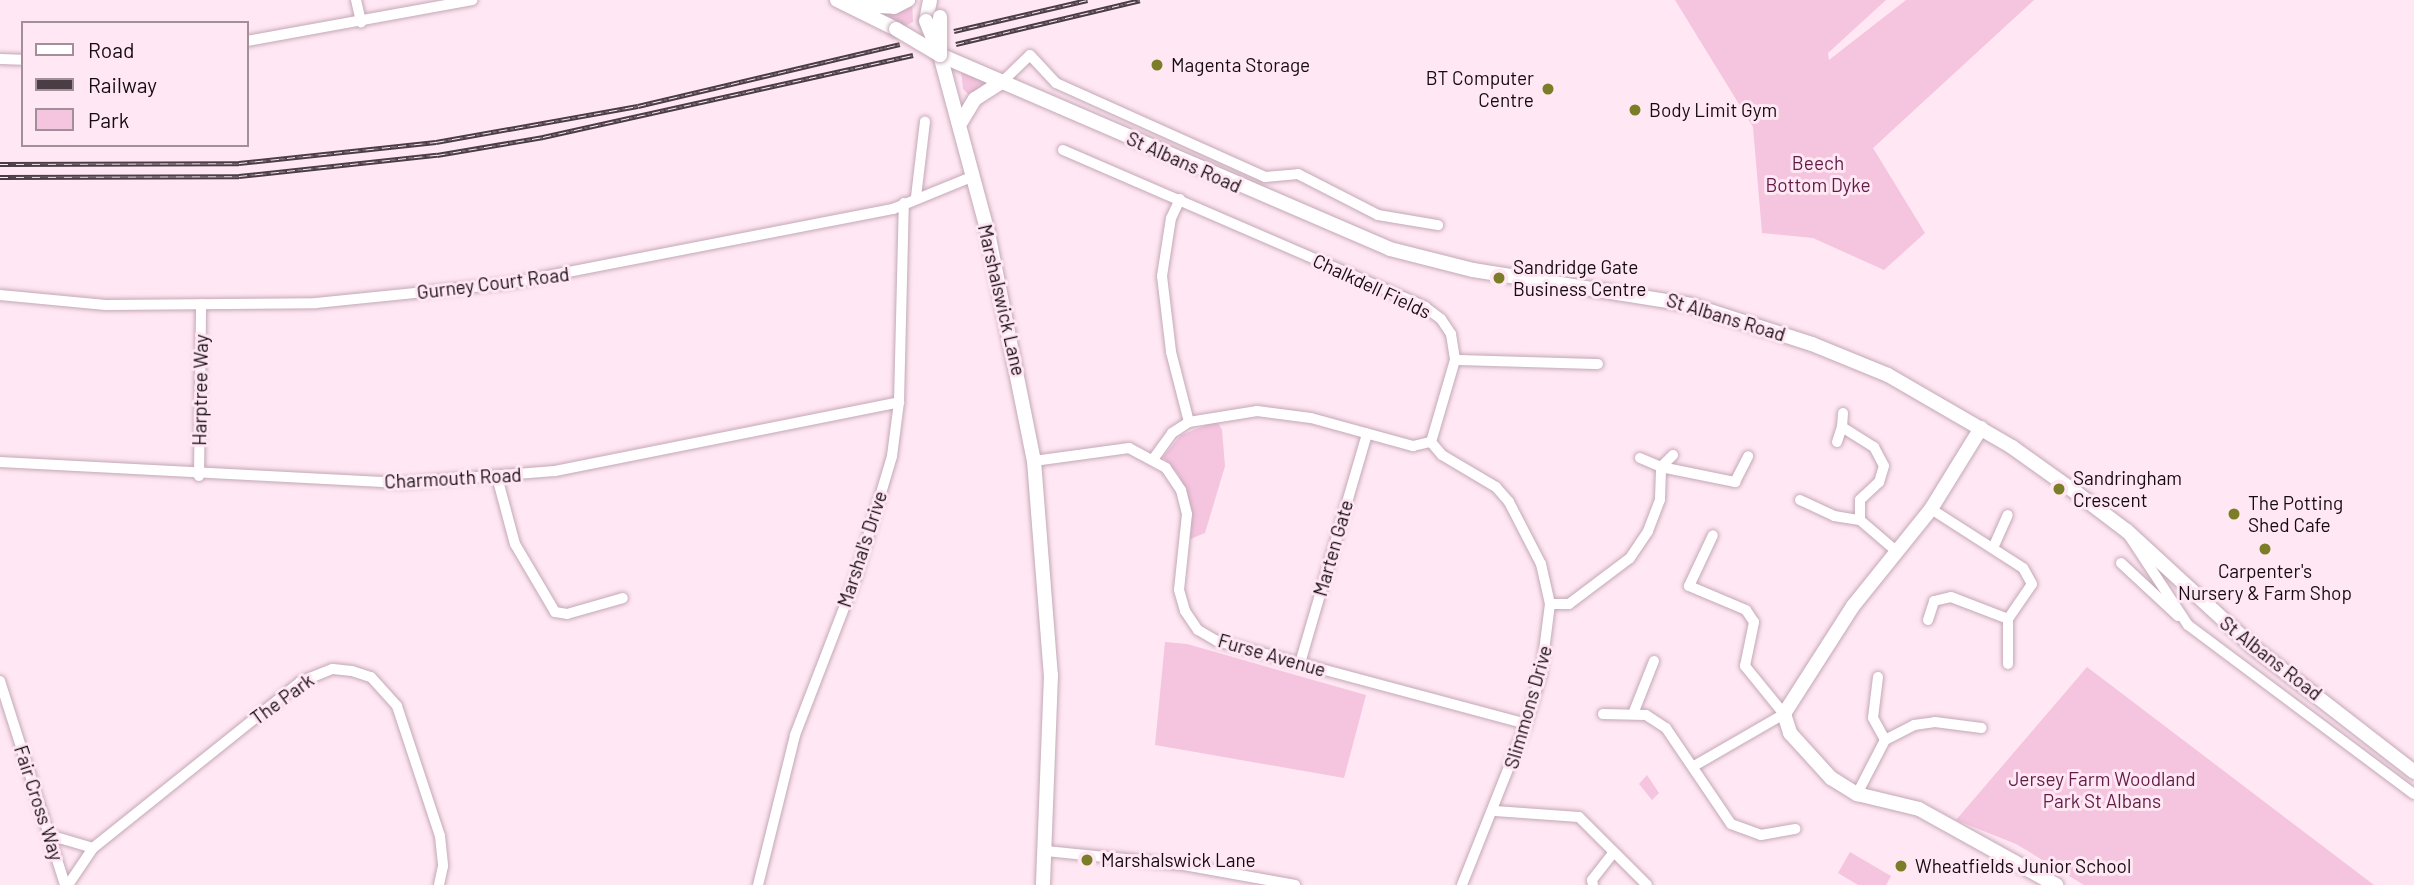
<!DOCTYPE html>
<html>
<head>
<meta charset="utf-8">
<style>
  body { margin:0 }
  #map { position:relative; width:2414px; height:885px; overflow:hidden; background:#ffe7f3; font-family:Barlow,sans-serif }
  div>[style] { position:absolute }
  [style*='--x'] { left:calc(var(--x)*1px); top:calc(var(--y)*1px); width:calc(var(--w)*1px); rotate:calc(var(--a)*1deg) }
  .green>* { inset:0; background:#f5c4df }
  .roads { filter:drop-shadow(0 0 2px #c4a8b6) drop-shadow(0 0 2px #c4a8b6) }
  .street>* { height:10px; margin:-5px; padding:0 5px; transform-origin:5px; border-radius:5px; background:#fff }
  .secondary>* { height:14px; margin:-7px; padding:0 7px; transform-origin:7px; border-radius:7px; background:#fff }
  .rail>* { height:5px; margin-top:-2.5px; transform-origin:0; background:repeating-linear-gradient(90deg,#ffe7f3 0 8px,#4a3d44 0 16px); box-sizing:border-box; border-block:2px solid #4a3d44 }
  .bridges { filter:drop-shadow(0 0 2px #c4a8b6) drop-shadow(0 0 2px #c4a8b6) }
  .secondary-bridge>* { height:14px; margin:-7px; padding:0 7px; transform-origin:7px; border-radius:7px; background:#fff }
  .dots>* { width:19px; height:19px; translate:-50% -50%; box-sizing:border-box; border:4px solid #ffe7f3; border-radius:50% }
  span { translate:-50% -50%; white-space:nowrap; text-align:center; line-height:1.15; -webkit-text-stroke:6px #ffe7f3; paint-order:stroke }
  .poi-label { font-size:19px; color:#150b11 }
  .left { translate:0 -50%; text-align:left }
  .right { translate:-100% -50%; text-align:right }
  .street-label { font-size:19px; color:#150b11 }
  .park-label { font-size:19px; color:#611c48 }
  .legend { position:absolute; left:21px; top:21px; width:228px; height:126px; box-sizing:border-box; background:#ffe7f3; border:2px solid #a18f99; margin:0; padding:9px 12px; list-style:none; font-size:21px; color:#150b11 }
  .legend li { display:flex; align-items:center; gap:14px; height:35px }
  .legend b { width:35px; border:2px solid #a18f99 }
</style>
</head>
<body>
<div id="map">
  <div class="green">
    <i style="clip-path:polygon(1675px 0,1886px 0,1828px 53px,1829px 60px,1906px 0,2034px 0,1873px 148px,1925px 233px,1884px 270px,1813px 238px,1762px 233px,1753px 127px)"></i>
    <i style="clip-path:polygon(912px 2px,913px 22px,905px 26px,885px 16px,885px 12px)"></i>
    <i style="clip-path:polygon(961px 70px,988px 84px,971px 97px,963px 89px)"></i>
    <i style="clip-path:polygon(1217px 421px,1222px 430px,1225px 466px,1205px 533px,1188px 540px,1190px 510px,1179px 475px,1163px 457px,1181px 435px)"></i>
    <i style="clip-path:polygon(1165px 642px,1187px 644px,1366px 695px,1344px 778px,1155px 745px)"></i>
    <i style="clip-path:polygon(2087px 667px,2220px 768px,2374px 885px,2084px 885px,2016px 844px,1956px 820px)"></i>
    <i style="clip-path:polygon(1647px 775px,1659px 793px,1652px 800px,1639px 784px)"></i>
    <i style="clip-path:polygon(1850px 852px,1891px 876px,1886px 885px,1858px 885px,1838px 873px)"></i>
  </div>
  <div class="roads">
    <div class="street">
      <i style="--x:356;--y:0;--w:23;--a:77"></i>
      <i style="--x:247;--y:41;--w:229;--a:-10.3"></i>
      <i style="--x:0;--y:59;--w:23;--a:2"></i>
      <i style="--x:1003;--y:81;--w:37;--a:-44"></i>
      <i style="--x:1030;--y:55;--w:38;--a:47"></i>
      <i style="--x:1056;--y:83;--w:229;--a:24.2"></i>
      <i style="--x:1265;--y:177;--w:33;--a:-5"></i>
      <i style="--x:1298;--y:174;--w:90;--a:27.1"></i>
      <i style="--x:1378;--y:215;--w:61;--a:9.5"></i>
      <i style="--x:1063;--y:150;--w:395;--a:23.4"></i>
      <i style="--x:1425;--y:307;--w:20;--a:37"></i>
      <i style="--x:1441;--y:319;--w:18;--a:56"></i>
      <i style="--x:1451;--y:334;--w:26;--a:81"></i>
      <i style="--x:1455;--y:360;--w:85;--a:106.3"></i>
      <i style="--x:916;--y:197;--w:76;--a:-83.2"></i>
      <i style="--x:1180;--y:199;--w:21;--a:115"></i>
      <i style="--x:1171;--y:218;--w:59;--a:98.8"></i>
      <i style="--x:1162;--y:276;--w:77;--a:83.2"></i>
      <i style="--x:1171;--y:352;--w:72;--a:75.6"></i>
      <i style="--x:0;--y:295;--w:106;--a:5.4"></i>
      <i style="--x:106;--y:305;--w:210;--a:-0.5"></i>
      <i style="--x:316;--y:303;--w:197;--a:-5.8"></i>
      <i style="--x:512;--y:283;--w:388;--a:-11"></i>
      <i style="--x:893;--y:209;--w:87;--a:-22.2"></i>
      <i style="--x:1455;--y:360;--w:143;--a:1.6"></i>
      <i style="--x:1843;--y:413;--w:14;--a:94"></i>
      <i style="--x:1842;--y:427;--w:38;--a:32"></i>
      <i style="--x:1874;--y:447;--w:21;--a:62"></i>
      <i style="--x:1884;--y:466;--w:17;--a:107"></i>
      <i style="--x:1879;--y:482;--w:26;--a:137"></i>
      <i style="--x:1860;--y:500;--w:20;--a:90"></i>
      <i style="--x:1860;--y:520;--w:46;--a:40.6"></i>
      <i style="--x:1431;--y:442;--w:17;--a:50"></i>
      <i style="--x:1442;--y:455;--w:63;--a:30.7"></i>
      <i style="--x:1496;--y:487;--w:20;--a:49"></i>
      <i style="--x:1509;--y:502;--w:70;--a:62.7"></i>
      <i style="--x:1541;--y:564;--w:41;--a:77.3"></i>
      <i style="--x:1550;--y:604;--w:71;--a:97.3"></i>
      <i style="--x:1541;--y:674;--w:52;--a:106.7"></i>
      <i style="--x:1526;--y:724;--w:173;--a:111.7"></i>
      <i style="--x:1837;--y:442;--w:16;--a:-72"></i>
      <i style="--x:1154;--y:458;--w:31;--a:-54"></i>
      <i style="--x:1172;--y:433;--w:20;--a:-33"></i>
      <i style="--x:1189;--y:422;--w:69;--a:-9.2"></i>
      <i style="--x:1257;--y:411;--w:54;--a:7.4"></i>
      <i style="--x:1311;--y:418;--w:106;--a:15.4"></i>
      <i style="--x:1413;--y:446;--w:18;--a:-13"></i>
      <i style="--x:1640;--y:458;--w:23;--a:23"></i>
      <i style="--x:1661;--y:467;--w:17;--a:-45"></i>
      <i style="--x:1034;--y:461;--w:96;--a:-7.8"></i>
      <i style="--x:1129;--y:448;--w:42;--a:28.4"></i>
      <i style="--x:1166;--y:468;--w:27;--a:56"></i>
      <i style="--x:1181;--y:490;--w:25;--a:76"></i>
      <i style="--x:1187;--y:514;--w:76;--a:96"></i>
      <i style="--x:1179;--y:590;--w:22;--a:74"></i>
      <i style="--x:1185;--y:611;--w:23;--a:56"></i>
      <i style="--x:1198;--y:630;--w:22;--a:30"></i>
      <i style="--x:1217;--y:641;--w:320;--a:15"></i>
      <i style="--x:0;--y:462;--w:402;--a:3"></i>
      <i style="--x:401;--y:483;--w:154;--a:-4.5"></i>
      <i style="--x:555;--y:471;--w:351;--a:-11.3"></i>
      <i style="--x:199;--y:476;--w:172;--a:-89.3"></i>
      <i style="--x:497;--y:477;--w:69;--a:75"></i>
      <i style="--x:515;--y:544;--w:79;--a:59.5"></i>
      <i style="--x:555;--y:612;--w:12;--a:9"></i>
      <i style="--x:567;--y:614;--w:58;--a:-15.9"></i>
      <i style="--x:1800;--y:500;--w:38;--a:25"></i>
      <i style="--x:1834;--y:516;--w:26;--a:9"></i>
      <i style="--x:2128;--y:534;--w:109;--a:56.6"></i>
      <i style="--x:2188;--y:625;--w:282;--a:36.8"></i>
      <i style="--x:1993;--y:548;--w:36;--a:-66"></i>
      <i style="--x:2121;--y:563;--w:78;--a:42.9"></i>
      <i style="--x:1550;--y:604;--w:19;--a:0"></i>
      <i style="--x:1569;--y:604;--w:76;--a:-37"></i>
      <i style="--x:1630;--y:558;--w:32;--a:-56"></i>
      <i style="--x:1648;--y:531;--w:34;--a:-69"></i>
      <i style="--x:1660;--y:499;--w:32;--a:-88"></i>
      <i style="--x:1661;--y:467;--w:76;--a:11.5"></i>
      <i style="--x:1735;--y:482;--w:29;--a:-63"></i>
      <i style="--x:2008;--y:619;--w:45;--a:90"></i>
      <i style="--x:1928;--y:620;--w:20;--a:-72"></i>
      <i style="--x:1934;--y:601;--w:17;--a:-13"></i>
      <i style="--x:1951;--y:597;--w:61;--a:21.1"></i>
      <i style="--x:2008;--y:619;--w:42;--a:-55.6"></i>
      <i style="--x:2032;--y:584;--w:18;--a:-119"></i>
      <i style="--x:2023;--y:568;--w:109;--a:-147.3"></i>
      <i style="--x:1300;--y:663;--w:239;--a:-73.7"></i>
      <i style="--x:1878;--y:677;--w:41;--a:97"></i>
      <i style="--x:1873;--y:718;--w:25;--a:61"></i>
      <i style="--x:0;--y:681;--w:214;--a:72.3"></i>
      <i style="--x:1603;--y:714;--w:43;--a:1.3"></i>
      <i style="--x:1646;--y:715;--w:24;--a:33"></i>
      <i style="--x:1666;--y:728;--w:116;--a:55.9"></i>
      <i style="--x:1731;--y:824;--w:32;--a:20"></i>
      <i style="--x:1761;--y:835;--w:35;--a:-10"></i>
      <i style="--x:1633;--y:714;--w:57;--a:-68.4"></i>
      <i style="--x:1694;--y:766;--w:104;--a:-30"></i>
      <i style="--x:1784;--y:714;--w:62;--a:-129.1"></i>
      <i style="--x:1745;--y:666;--w:45;--a:-78.4"></i>
      <i style="--x:1754;--y:622;--w:14;--a:-124"></i>
      <i style="--x:1746;--y:610;--w:62;--a:-157.2"></i>
      <i style="--x:1689;--y:586;--w:56;--a:-64.8"></i>
      <i style="--x:1857;--y:794;--w:61;--a:-62.6"></i>
      <i style="--x:1885;--y:740;--w:33;--a:-27"></i>
      <i style="--x:1914;--y:725;--w:21;--a:-8"></i>
      <i style="--x:1935;--y:722;--w:47;--a:7.3"></i>
      <i style="--x:1495;--y:811;--w:84;--a:4.1"></i>
      <i style="--x:1579;--y:817;--w:96;--a:45"></i>
      <i style="--x:49;--y:835;--w:46;--a:16.5"></i>
      <i style="--x:93;--y:848;--w:265;--a:-38.7"></i>
      <i style="--x:300;--y:682;--w:35;--a:-22"></i>
      <i style="--x:333;--y:669;--w:19;--a:6"></i>
      <i style="--x:352;--y:671;--w:20;--a:18"></i>
      <i style="--x:371;--y:677;--w:39;--a:48"></i>
      <i style="--x:397;--y:706;--w:137;--a:71.7"></i>
      <i style="--x:440;--y:836;--w:30;--a:84"></i>
      <i style="--x:443;--y:866;--w:19;--a:102"></i>
      <i style="--x:1046;--y:851;--w:139;--a:5.8"></i>
      <i style="--x:1184;--y:865;--w:113;--a:10.2"></i>
      <i style="--x:68;--y:885;--w:45;--a:-56"></i>
      <i style="--x:758;--y:885;--w:154;--a:-76.1"></i>
      <i style="--x:795;--y:735;--w:169;--a:-68.9"></i>
      <i style="--x:856;--y:577;--w:126;--a:-73.4"></i>
      <i style="--x:892;--y:456;--w:54;--a:-82.6"></i>
      <i style="--x:899;--y:402;--w:199;--a:-88.6"></i>
      <i style="--x:1593;--y:885;--w:5;--a:-101"></i>
      <i style="--x:1592;--y:880;--w:34;--a:-52"></i>
    </div>
    <div class="secondary">
      <i style="--x:837;--y:0;--w:66;--a:26.2"></i>
      <i style="--x:858;--y:5;--w:36;--a:3"></i>
      <i style="--x:894;--y:7;--w:16;--a:-27"></i>
      <i style="--x:926;--y:21;--w:21;--a:-79"></i>
      <i style="--x:940;--y:55;--w:490;--a:23.3"></i>
      <i style="--x:1390;--y:249;--w:86;--a:14.2"></i>
      <i style="--x:1473;--y:270;--w:221;--a:9.1"></i>
      <i style="--x:1691;--y:305;--w:127;--a:17.9"></i>
      <i style="--x:1812;--y:344;--w:82;--a:22.2"></i>
      <i style="--x:1888;--y:375;--w:143;--a:30.1"></i>
      <i style="--x:2012;--y:447;--w:81;--a:35.5"></i>
      <i style="--x:2078;--y:494;--w:61;--a:37.1"></i>
      <i style="--x:2127;--y:531;--w:171;--a:42.6"></i>
      <i style="--x:2253;--y:647;--w:204;--a:37.8"></i>
      <i style="--x:940;--y:55;--w:184;--a:74.9"></i>
      <i style="--x:988;--y:233;--w:233;--a:78.6"></i>
      <i style="--x:1034;--y:461;--w:215;--a:85.5"></i>
      <i style="--x:1051;--y:675;--w:210;--a:92.2"></i>
      <i style="--x:961;--y:122;--w:27;--a:-59"></i>
      <i style="--x:975;--y:99;--w:33;--a:-33"></i>
      <i style="--x:1981;--y:428;--w:95;--a:121.7"></i>
      <i style="--x:1931;--y:509;--w:124;--a:128.8"></i>
      <i style="--x:1853;--y:606;--w:128;--a:122.6"></i>
      <i style="--x:1784;--y:714;--w:20;--a:72"></i>
      <i style="--x:1790;--y:733;--w:61;--a:47.7"></i>
      <i style="--x:1831;--y:778;--w:31;--a:32"></i>
      <i style="--x:1857;--y:794;--w:64;--a:13.6"></i>
      <i style="--x:1919;--y:809;--w:157;--a:29"></i>
    </div>
  </div>
  <div class="rail">
    <i style="--x:954;--y:31;--w:137;--a:-13.1"></i>
    <i style="--x:956;--y:44;--w:189;--a:-13.4"></i>
    <i style="--x:0;--y:164;--w:239;--a:-0.2"></i>
    <i style="--x:239;--y:163;--w:198;--a:-6.1"></i>
    <i style="--x:436;--y:142;--w:205;--a:-10.1"></i>
    <i style="--x:638;--y:106;--w:269;--a:-13.3"></i>
    <i style="--x:0;--y:177;--w:239;--a:-0.2"></i>
    <i style="--x:239;--y:176;--w:199;--a:-6.1"></i>
    <i style="--x:437;--y:155;--w:108;--a:-9.6"></i>
    <i style="--x:543;--y:137;--w:379;--a:-12.5"></i>
  </div>
  <div class="bridges">
    <div class="secondary-bridge">
      <i style="--x:940;--y:17;--w:38;--a:90"></i>
      <i style="--x:926;--y:21;--w:35;--a:68"></i>
      <i style="--x:896;--y:29;--w:51;--a:30.6"></i>
    </div>
  </div>
  <div class="dots">
    <i style="left:1157px;top:65px;background:#7b7e27"></i>
    <i style="left:1548px;top:89px;background:#7b7e27"></i>
    <i style="left:1635px;top:110px;background:#7b7e27"></i>
    <i style="left:1499px;top:278px;background:#7b7e27"></i>
    <i style="left:2059px;top:489px;background:#7b7e27"></i>
    <i style="left:2234px;top:514px;background:#7b7e27"></i>
    <i style="left:2265px;top:549px;background:#7b7e27"></i>
    <i style="left:1087px;top:860px;background:#7b7e27"></i>
    <i style="left:1901px;top:866px;background:#7b7e27"></i>
  </div>
  <div class="poi-label">
    <span class="left" style="left:1171px;top:65px">Magenta Storage</span>
    <span class="right" style="left:1534px;top:89px">BT Computer<br>Centre</span>
    <span class="left" style="left:1649px;top:110px">Body Limit Gym</span>
    <span class="left" style="left:1513px;top:278px">Sandridge Gate<br>Business Centre</span>
    <span class="left" style="left:2073px;top:489px">Sandringham<br>Crescent</span>
    <span class="left" style="left:2248px;top:514px">The Potting<br>Shed Cafe</span>
    <span style="left:2265px;top:582px">Carpenter's<br>Nursery &amp; Farm Shop</span>
    <span class="left" style="left:1101px;top:860px">Marshalswick Lane</span>
    <span class="left" style="left:1915px;top:866px">Wheatfields Junior School</span>
  </div>
  <div class="street-label">
    <span style="left:1184px;top:162px;rotate:24deg">St Albans Road</span>
    <span style="left:493px;top:283px;rotate:-7deg">Gurney Court Road</span>
    <span style="left:1372px;top:286px;rotate:25deg">Chalkdell Fields</span>
    <span style="left:1002px;top:300px;rotate:77deg">Marshalswick Lane</span>
    <span style="left:1726px;top:317px;rotate:17deg">St Albans Road</span>
    <span style="left:200px;top:390px;rotate:-89deg">Harptree Way</span>
    <span style="left:453px;top:478px;rotate:-3deg">Charmouth Road</span>
    <span style="left:1333px;top:548px;rotate:-74deg">Marten Gate</span>
    <span style="left:862px;top:549px;rotate:-72deg">Marshal's Drive</span>
    <span style="left:1272px;top:655px;rotate:16deg">Furse Avenue</span>
    <span style="left:2271px;top:658px;rotate:38deg">St Albans Road</span>
    <span style="left:282px;top:699px;rotate:-36deg">The Park</span>
    <span style="left:1528px;top:707px;rotate:-74deg">Slimmons Drive</span>
    <span style="left:39px;top:803px;rotate:72deg">Fair Cross Way</span>
  </div>
  <div class="park-label">
    <span style="left:1818px;top:174px">Beech<br>Bottom Dyke</span>
    <span style="left:2102px;top:790px">Jersey Farm Woodland<br>Park St Albans</span>
  </div>
  <ul class="legend">
  <li><b style="height:9px;background:#fff"></b>Road</li>
  <li><b style="height:9px;background:#4a3d44"></b>Railway</li>
  <li><b style="height:19px;background:#f5c4df"></b>Park</li>
  </ul>
</div>
</body>
</html>
